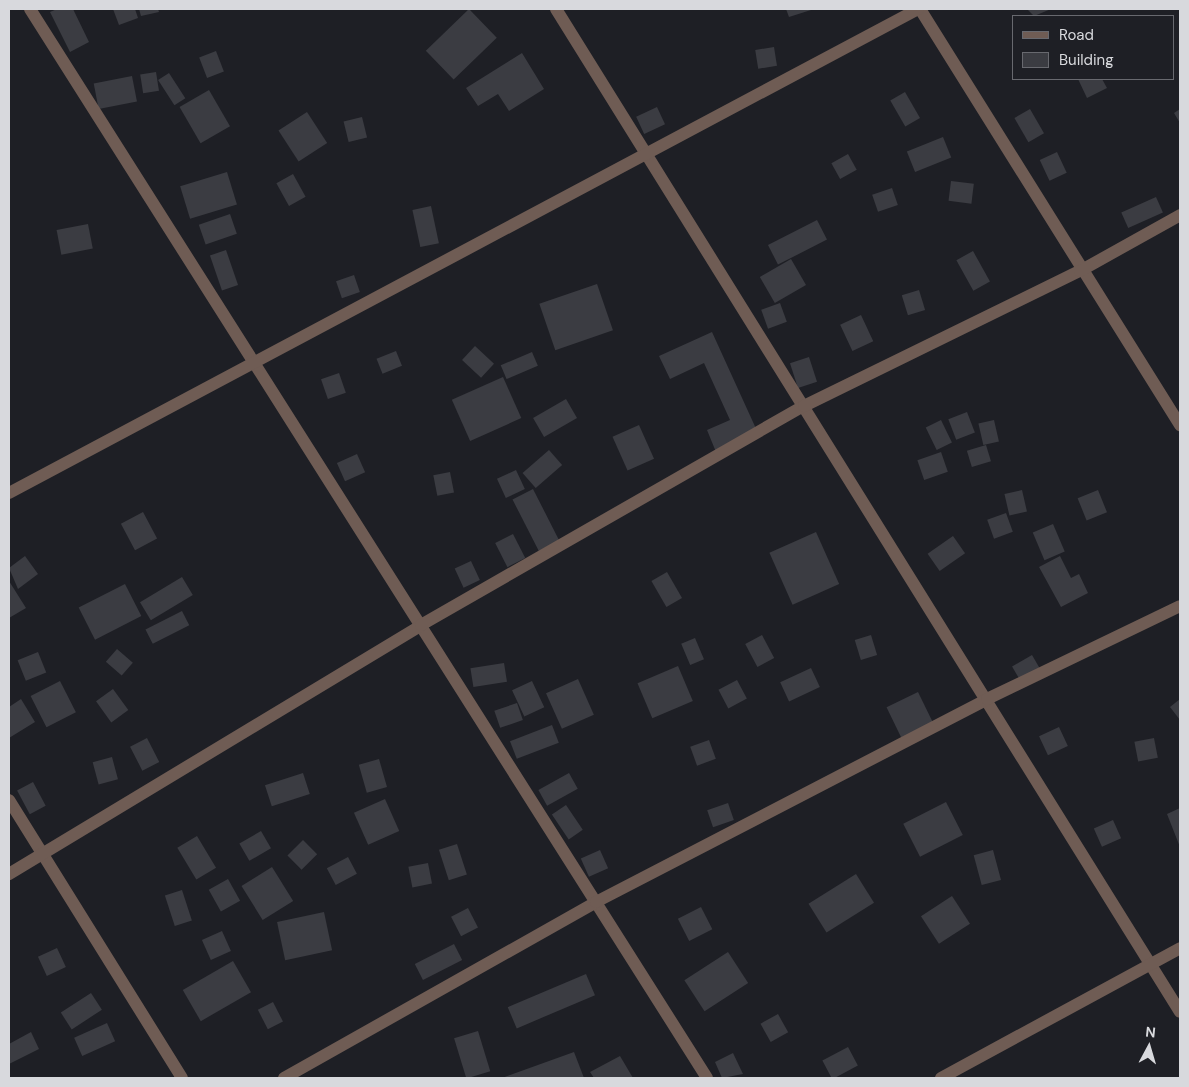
<!DOCTYPE html>
<html>
<head>
<meta charset="utf-8">
<style>
  body { margin:0 }
  #map { position:relative; width:1189px; height:1087px; overflow:hidden; background:#1e1f25; font-family:"DM Sans",sans-serif }
  div>[style] { position:absolute }
  [style*='--x'] { left:calc(var(--x)*1px); top:calc(var(--y)*1px); width:calc(var(--w)*1px); rotate:calc(var(--a)*1deg) }
  .building>* { inset:0; background:#3b3c42; transform-origin:0 0 }
  .minor>* { height:12px; margin:-6px; padding:0 6px; transform-origin:6px; border-radius:6px; background:#6f5c54 }
  span { translate:-50% -50%; white-space:nowrap; text-align:center; line-height:1.15; -webkit-text-stroke:4.5px #1e1f25; paint-order:stroke }
  .frame { position:absolute; inset:0; border:10px solid #d8d9dd; pointer-events:none }
  .legend { position:absolute; left:1012px; top:15px; width:162px; height:65px; box-sizing:border-box; background:#1e1f25; border:1px solid #68696f; margin:0; padding:6px 9px; list-style:none; font-size:15px; color:#d8d9dd }
  .legend li { display:flex; align-items:center; gap:10px; height:25px }
  .legend b { width:25px; border:1px solid #68696f }
  .north { position:absolute; left:1124px; top:1022px; width:50px; height:50px; -webkit-text-stroke:4px #1e1f25; paint-order:stroke; rotate:6deg; font-size:14px; font-weight:700; line-height:20px; text-align:center; color:#d8d9dd }
  .north::after { content:''; display:block; margin:auto; width:18px; height:22px; background:#d8d9dd; clip-path:polygon(50% 0,100% 100%,50% 72%,0 100%) }
</style>
</head>
<body>
<div id="map">
  <div class="building">
    <i style="clip-path:polygon(57px 9px,73px 9px,89px 42px,70px 52px,50px 12px)"></i>
    <i style="clip-path:polygon(113px 9px,135px 9px,138px 18px,119px 25px)"></i>
    <i style="clip-path:polygon(139px 9px,158px 9px,159px 12px,141px 16px)"></i>
    <i style="left:469px;top:9px;width:40px;height:60px;rotate:46deg"></i>
    <i style="clip-path:polygon(786px 9px,811px 9px,811px 10px,789px 17px)"></i>
    <i style="clip-path:polygon(1027px 9px,1051px 9px,1034px 16px)"></i>
    <i style="left:774px;top:47px;width:19px;height:19px;rotate:81deg"></i>
    <i style="left:216px;top:51px;width:22px;height:18px;rotate:69deg"></i>
    <i style="clip-path:polygon(522px 53px,544px 89px,509px 111px,498px 94px,478px 106px,466px 88px)"></i>
    <i style="left:156px;top:72px;width:19px;height:16px;rotate:81deg"></i>
    <i style="left:169px;top:73px;width:30px;height:13px;rotate:57deg"></i>
    <i style="left:132px;top:76px;width:26px;height:39px;rotate:79deg"></i>
    <i style="clip-path:polygon(1078px 79px,1102px 79px,1107px 88px,1087px 98px)"></i>
    <i style="left:209px;top:90px;width:42px;height:34px;rotate:60deg"></i>
    <i style="left:905px;top:92px;width:30px;height:17px;rotate:60deg"></i>
    <i style="left:657px;top:107px;width:19px;height:23px;rotate:65deg"></i>
    <i style="left:1030px;top:109px;width:28px;height:18px;rotate:60deg"></i>
    <i style="clip-path:polygon(1180px 109px,1180px 123px,1174px 113px)"></i>
    <i style="left:307px;top:112px;width:37px;height:34px;rotate:57deg"></i>
    <i style="left:362px;top:117px;width:21px;height:19px;rotate:76deg"></i>
    <i style="left:943px;top:137px;width:22px;height:39px;rotate:68deg"></i>
    <i style="left:1057px;top:152px;width:23px;height:19px;rotate:65deg"></i>
    <i style="left:848px;top:154px;width:18px;height:19px;rotate:61deg"></i>
    <i style="left:227px;top:172px;width:34px;height:49px;rotate:73deg"></i>
    <i style="left:293px;top:174px;width:26px;height:19px;rotate:61deg"></i>
    <i style="left:951px;top:181px;width:23px;height:20px;rotate:7deg"></i>
    <i style="left:892px;top:188px;width:18px;height:21px;rotate:71deg"></i>
    <i style="left:1156px;top:197px;width:17px;height:38px;rotate:66deg"></i>
    <i style="left:431px;top:206px;width:38px;height:19px;rotate:78deg"></i>
    <i style="left:230px;top:214px;width:21px;height:33px;rotate:71deg"></i>
    <i style="left:817px;top:220px;width:22px;height:55px;rotate:63deg"></i>
    <i style="left:88px;top:224px;width:25px;height:32px;rotate:79deg"></i>
    <i style="left:226px;top:250px;width:37px;height:17px;rotate:71deg"></i>
    <i style="left:973px;top:251px;width:35px;height:19px;rotate:61deg"></i>
    <i style="left:791px;top:259px;width:30px;height:36px;rotate:60deg"></i>
    <i style="left:354px;top:275px;width:18px;height:19px;rotate:71deg"></i>
    <i style="left:597px;top:284px;width:49px;height:61px;rotate:71deg"></i>
    <i style="left:919px;top:290px;width:21px;height:18px;rotate:73deg"></i>
    <i style="left:780px;top:303px;width:20px;height:20px;rotate:70deg"></i>
    <i style="left:861px;top:315px;width:29px;height:23px;rotate:65deg"></i>
    <i style="clip-path:polygon(712px 332px,758px 433px,716px 452px,707px 430px,730px 420px,704px 363px,670px 379px,659px 356px)"></i>
    <i style="left:475px;top:346px;width:26px;height:19px;rotate:43deg"></i>
    <i style="left:396px;top:351px;width:16px;height:21px;rotate:68deg"></i>
    <i style="left:532px;top:352px;width:15px;height:34px;rotate:67deg"></i>
    <i style="left:809px;top:357px;width:26px;height:20px;rotate:72deg"></i>
    <i style="left:339px;top:373px;width:21px;height:19px;rotate:71deg"></i>
    <i style="left:503px;top:377px;width:45px;height:56px;rotate:66deg"></i>
    <i style="left:566px;top:399px;width:22px;height:38px;rotate:60deg"></i>
    <i style="left:967px;top:412px;width:22px;height:20px;rotate:69deg"></i>
    <i style="left:941px;top:420px;width:25px;height:17px;rotate:64deg"></i>
    <i style="left:994px;top:420px;width:22px;height:16px;rotate:77deg"></i>
    <i style="left:639px;top:425px;width:37px;height:29px;rotate:66deg"></i>
    <i style="left:986px;top:445px;width:17px;height:20px;rotate:73deg"></i>
    <i style="left:549px;top:450px;width:20px;height:35px;rotate:49deg"></i>
    <i style="left:941px;top:452px;width:21px;height:25px;rotate:71deg"></i>
    <i style="left:357px;top:454px;width:20px;height:22px;rotate:66deg"></i>
    <i style="left:516px;top:470px;width:21px;height:21px;rotate:65deg"></i>
    <i style="left:450px;top:472px;width:21px;height:17px;rotate:79deg"></i>
    <i style="left:533px;top:489px;width:58px;height:23px;rotate:63deg"></i>
    <i style="left:1022px;top:490px;width:22px;height:18px;rotate:77deg"></i>
    <i style="left:1098px;top:490px;width:24px;height:22px;rotate:68deg"></i>
    <i style="left:143px;top:512px;width:30px;height:25px;rotate:62deg"></i>
    <i style="left:1006px;top:513px;width:20px;height:20px;rotate:70deg"></i>
    <i style="left:1053px;top:524px;width:30px;height:22px;rotate:67deg"></i>
    <i style="left:816px;top:532px;width:57px;height:51px;rotate:66deg"></i>
    <i style="left:513px;top:534px;width:27px;height:20px;rotate:63deg"></i>
    <i style="left:953px;top:536px;width:21px;height:31px;rotate:55deg"></i>
    <i style="clip-path:polygon(25px 556px,38px 574px,18px 589px,9px 568px)"></i>
    <i style="clip-path:polygon(1060px 556px,1071px 578px,1079px 574px,1088px 593px,1061px 607px,1039px 567px)"></i>
    <i style="left:471px;top:561px;width:21px;height:18px;rotate:65deg"></i>
    <i style="left:667px;top:572px;width:30px;height:18px;rotate:60deg"></i>
    <i style="left:182px;top:577px;width:21px;height:49px;rotate:59deg"></i>
    <i style="clip-path:polygon(9px 581px,26px 608px,9px 618px)"></i>
    <i style="left:125px;top:584px;width:36px;height:52px;rotate:63deg"></i>
    <i style="left:182px;top:611px;width:16px;height:41px;rotate:63deg"></i>
    <i style="left:762px;top:635px;width:26px;height:19px;rotate:62deg"></i>
    <i style="left:871px;top:635px;width:21px;height:17px;rotate:73deg"></i>
    <i style="left:695px;top:638px;width:23px;height:15px;rotate:67deg"></i>
    <i style="left:117px;top:649px;width:21px;height:17px;rotate:41deg"></i>
    <i style="left:38px;top:652px;width:22px;height:22px;rotate:68deg"></i>
    <i style="left:1032px;top:655px;width:16px;height:23px;rotate:60deg"></i>
    <i style="left:504px;top:663px;width:19px;height:34px;rotate:81deg"></i>
    <i style="left:678px;top:666px;width:38px;height:44px;rotate:67deg"></i>
    <i style="left:811px;top:668px;width:21px;height:34px;rotate:65deg"></i>
    <i style="left:578px;top:679px;width:39px;height:35px;rotate:66deg"></i>
    <i style="left:737px;top:680px;width:21px;height:21px;rotate:62deg"></i>
    <i style="left:60px;top:681px;width:35px;height:33px;rotate:63deg"></i>
    <i style="left:532px;top:681px;width:29px;height:22px;rotate:65deg"></i>
    <i style="left:113px;top:689px;width:26px;height:21px;rotate:54deg"></i>
    <i style="left:918px;top:692px;width:34px;height:35px;rotate:64deg"></i>
    <i style="clip-path:polygon(21px 699px,35px 722px,9px 738px,9px 707px)"></i>
    <i style="clip-path:polygon(1180px 699px,1180px 720px,1170px 707px)"></i>
    <i style="left:517px;top:703px;width:18px;height:24px;rotate:71deg"></i>
    <i style="left:552px;top:725px;width:19px;height:45px;rotate:69deg"></i>
    <i style="left:1059px;top:727px;width:21px;height:22px;rotate:65deg"></i>
    <i style="left:147px;top:738px;width:27px;height:19px;rotate:63deg"></i>
    <i style="left:1154px;top:738px;width:20px;height:20px;rotate:79deg"></i>
    <i style="left:709px;top:740px;width:20px;height:20px;rotate:70deg"></i>
    <i style="left:112px;top:757px;width:23px;height:20px;rotate:75deg"></i>
    <i style="left:379px;top:759px;width:29px;height:21px;rotate:74deg"></i>
    <i style="left:303px;top:773px;width:22px;height:40px;rotate:72deg"></i>
    <i style="left:569px;top:773px;width:18px;height:35px;rotate:61deg"></i>
    <i style="left:33px;top:782px;width:27px;height:18px;rotate:62deg"></i>
    <i style="left:385px;top:799px;width:35px;height:34px;rotate:66deg"></i>
    <i style="left:946px;top:802px;width:37px;height:48px;rotate:63deg"></i>
    <i style="left:728px;top:803px;width:18px;height:22px;rotate:71deg"></i>
    <i style="left:566px;top:805px;width:30px;height:17px;rotate:56deg"></i>
    <i style="clip-path:polygon(1180px 808px,1180px 847px,1167px 814px)"></i>
    <i style="left:1113px;top:820px;width:20px;height:21px;rotate:66deg"></i>
    <i style="left:261px;top:831px;width:20px;height:25px;rotate:60deg"></i>
    <i style="left:197px;top:836px;width:37px;height:23px;rotate:59deg"></i>
    <i style="left:303px;top:840px;width:20px;height:22px;rotate:45deg"></i>
    <i style="left:457px;top:844px;width:32px;height:19px;rotate:72deg"></i>
    <i style="left:600px;top:850px;width:20px;height:21px;rotate:66deg"></i>
    <i style="left:993px;top:850px;width:31px;height:20px;rotate:75deg"></i>
    <i style="left:348px;top:857px;width:19px;height:24px;rotate:62deg"></i>
    <i style="left:428px;top:863px;width:21px;height:20px;rotate:79deg"></i>
    <i style="left:272px;top:867px;width:40px;height:36px;rotate:58deg"></i>
    <i style="left:856px;top:874px;width:34px;height:56px;rotate:58deg"></i>
    <i style="left:228px;top:879px;width:25px;height:22px;rotate:61deg"></i>
    <i style="left:182px;top:890px;width:32px;height:18px;rotate:72deg"></i>
    <i style="left:952px;top:896px;width:33px;height:37px;rotate:57deg"></i>
    <i style="left:701px;top:907px;width:25px;height:26px;rotate:63deg"></i>
    <i style="left:468px;top:908px;width:22px;height:19px;rotate:63deg"></i>
    <i style="left:324px;top:912px;width:39px;height:48px;rotate:78deg"></i>
    <i style="left:222px;top:931px;width:22px;height:22px;rotate:66deg"></i>
    <i style="left:454px;top:944px;width:18px;height:44px;rotate:63deg"></i>
    <i style="left:57px;top:948px;width:21px;height:21px;rotate:65deg"></i>
    <i style="left:728px;top:952px;width:37px;height:52px;rotate:57deg"></i>
    <i style="left:233px;top:961px;width:36px;height:58px;rotate:60deg"></i>
    <i style="left:586px;top:974px;width:23px;height:85px;rotate:67deg"></i>
    <i style="left:91px;top:993px;width:20px;height:36px;rotate:57deg"></i>
    <i style="left:273px;top:1002px;width:22px;height:17px;rotate:63deg"></i>
    <i style="left:778px;top:1014px;width:21px;height:20px;rotate:61deg"></i>
    <i style="left:107px;top:1023px;width:20px;height:36px;rotate:66deg"></i>
    <i style="left:478px;top:1031px;width:42px;height:25px;rotate:73deg"></i>
    <i style="clip-path:polygon(31px 1032px,39px 1049px,9px 1064px,9px 1044px)"></i>
    <i style="left:848px;top:1047px;width:21px;height:29px;rotate:62deg"></i>
    <i style="clip-path:polygon(574px 1052px,584px 1078px,502px 1078px)"></i>
    <i style="clip-path:polygon(733px 1053px,743px 1074px,722px 1078px,715px 1062px)"></i>
    <i style="clip-path:polygon(620px 1056px,633px 1078px,594px 1078px,590px 1072px)"></i>
  </div>
  <div class="minor">
    <i style="--x:30;--y:9;--w:1265;--a:57.65"></i>
    <i style="--x:556;--y:9;--w:1181;--a:58.11"></i>
    <i style="--x:920;--y:9;--w:491;--a:58"></i>
    <i style="--x:9;--y:493;--w:1030;--a:-28.03"></i>
    <i style="--x:9;--y:800;--w:327;--a:58.1"></i>
    <i style="--x:9;--y:874;--w:481;--a:-31.1"></i>
    <i style="--x:421;--y:625;--w:441;--a:-29.8"></i>
    <i style="--x:804;--y:406;--w:307;--a:-26.1"></i>
    <i style="--x:1080;--y:271;--w:115;--a:-29.2"></i>
    <i style="--x:284;--y:1078;--w:358;--a:-29.4"></i>
    <i style="--x:596;--y:902;--w:441;--a:-27.4"></i>
    <i style="--x:987;--y:699;--w:214;--a:-25.7"></i>
    <i style="--x:941;--y:1078;--w:272;--a:-28.5"></i>
  </div>
  <div class="frame"></div>
  <ul class="legend">
  <li><b style="height:6px;background:#6f5c54"></b>Road</li>
  <li><b style="height:14px;background:#3b3c42"></b>Building</li>
  </ul>
  <div class="north">N</div>
</div>
</body>
</html>
